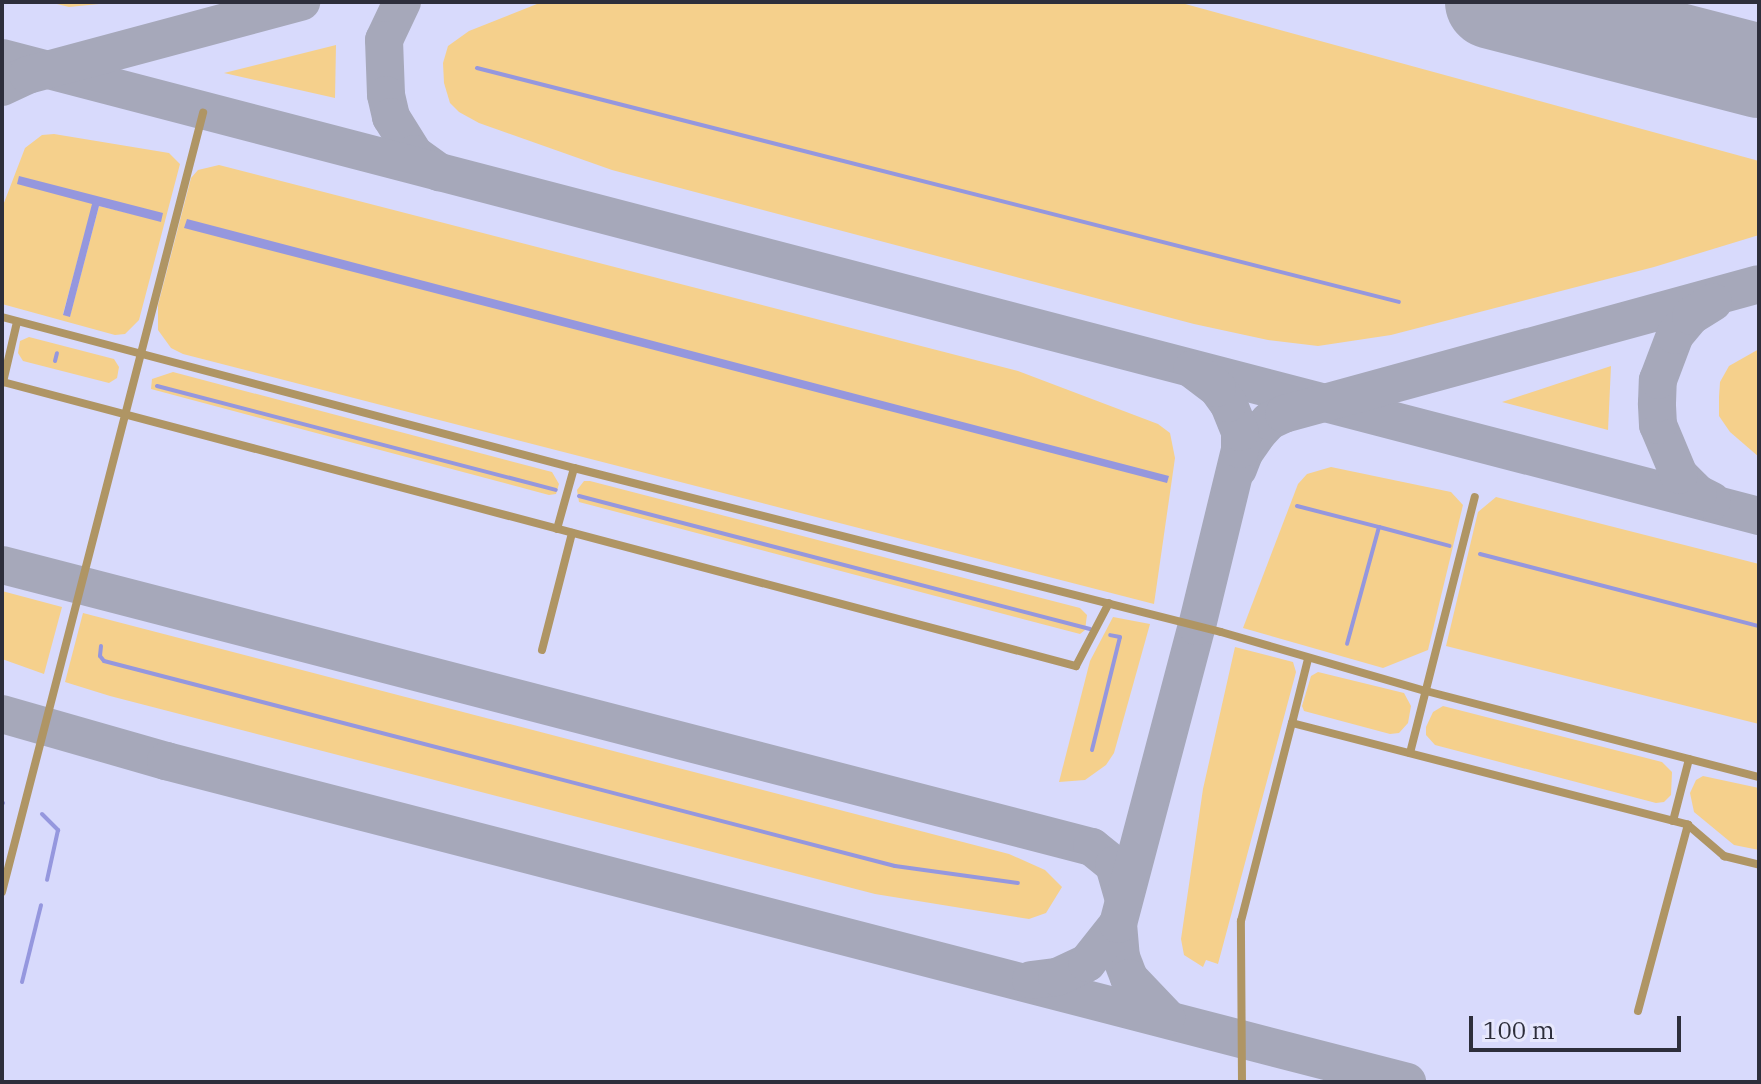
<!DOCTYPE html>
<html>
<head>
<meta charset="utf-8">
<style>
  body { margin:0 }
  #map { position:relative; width:1761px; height:1084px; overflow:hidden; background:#e7e8fd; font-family:"IBM Plex Serif",serif }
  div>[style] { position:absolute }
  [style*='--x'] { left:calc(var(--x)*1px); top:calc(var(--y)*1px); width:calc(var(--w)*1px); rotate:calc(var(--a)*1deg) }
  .built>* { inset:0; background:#d8dafc; transform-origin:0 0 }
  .green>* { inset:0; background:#f5d08c }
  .water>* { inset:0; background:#9597de }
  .stream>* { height:4px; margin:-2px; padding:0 2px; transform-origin:2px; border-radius:2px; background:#9597de }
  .taxiway>* { height:38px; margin:-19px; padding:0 19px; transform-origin:19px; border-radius:19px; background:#a6a8ba }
  .runway>* { height:94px; margin:-47px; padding:0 47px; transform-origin:47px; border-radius:47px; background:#a6a8ba }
  .lane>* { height:8px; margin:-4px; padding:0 4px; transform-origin:4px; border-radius:4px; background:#af9564 }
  span { translate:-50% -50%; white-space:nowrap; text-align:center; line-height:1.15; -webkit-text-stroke:6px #e7e8fd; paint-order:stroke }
  .frame { position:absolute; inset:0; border:4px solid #2d2e3b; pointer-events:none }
  .scale { position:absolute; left:1469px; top:1016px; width:212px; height:36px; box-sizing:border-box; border:4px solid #2d2e3b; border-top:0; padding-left:10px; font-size:24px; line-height:28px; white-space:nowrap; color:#2d2e3b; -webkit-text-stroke:6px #e7e8fd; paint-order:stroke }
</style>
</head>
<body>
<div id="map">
  <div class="built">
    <i style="left:2px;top:2px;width:1757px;height:1080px"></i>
  </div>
  <div class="green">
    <i style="clip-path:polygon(49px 2px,119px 2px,69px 7px)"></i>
    <i style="clip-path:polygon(542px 2px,1178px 2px,1759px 161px,1759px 235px,1654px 267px,1391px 335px,1318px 346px,1268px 340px,1194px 324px,612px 170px,479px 123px,459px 112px,450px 103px,444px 83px,443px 63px,448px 46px,469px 31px)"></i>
    <i style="clip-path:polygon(336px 45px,335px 98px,224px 73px)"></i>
    <i style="clip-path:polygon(evenodd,54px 134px,169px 153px,180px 164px,139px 320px,125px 334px,115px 335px,2px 304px,2px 208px,25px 148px,42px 135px,54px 134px,93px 204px,161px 221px,99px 206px,70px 316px,63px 314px,93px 204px)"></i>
    <i style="clip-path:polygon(219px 165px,1018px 371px,1158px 424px,1170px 433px,1175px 458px,1154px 604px,183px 354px,171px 348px,158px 330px,158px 305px,191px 178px,198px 170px)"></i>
    <i style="clip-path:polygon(29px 337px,114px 359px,119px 367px,117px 378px,109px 383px,23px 361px,18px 353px,20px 341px)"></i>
    <i style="clip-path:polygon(1759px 349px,1759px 457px,1730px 432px,1719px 416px,1719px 397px,1720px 382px,1729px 366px)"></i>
    <i style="clip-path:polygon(1611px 366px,1608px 430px,1502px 402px)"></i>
    <i style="clip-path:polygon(173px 372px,552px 472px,559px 484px,556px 494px,549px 495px,151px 389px,152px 379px)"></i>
    <i style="clip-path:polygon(1331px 467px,1451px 492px,1463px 505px,1428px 650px,1383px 668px,1243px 628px,1298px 484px,1307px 474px)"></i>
    <i style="clip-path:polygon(590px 481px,1080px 608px,1087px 615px,1085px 630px,1080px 634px,579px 502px,577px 490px,584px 481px)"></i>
    <i style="clip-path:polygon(1496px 497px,1759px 564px,1759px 724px,1446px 646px,1478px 512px)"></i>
    <i style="clip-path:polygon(2px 591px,62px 607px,44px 674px,2px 659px)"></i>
    <i style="clip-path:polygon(83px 613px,1009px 854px,1045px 870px,1062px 887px,1046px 913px,1029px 919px,875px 894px,110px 696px,65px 682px)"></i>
    <i style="clip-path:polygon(1113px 617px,1150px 624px,1114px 753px,1106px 765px,1085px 780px,1059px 782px,1090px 661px)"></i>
    <i style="clip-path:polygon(1235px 647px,1293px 662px,1296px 672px,1218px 964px,1206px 960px,1203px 967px,1184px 955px,1181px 939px,1203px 789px)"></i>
    <i style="clip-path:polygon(1318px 672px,1404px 693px,1411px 706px,1408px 723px,1399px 733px,1390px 734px,1304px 711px,1302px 706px,1311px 676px)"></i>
    <i style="clip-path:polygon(1443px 706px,1662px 762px,1672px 772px,1671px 795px,1664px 802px,1656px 803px,1435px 745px,1426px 735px,1426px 727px,1433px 712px)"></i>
    <i style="clip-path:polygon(1703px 776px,1759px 788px,1759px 850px,1734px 845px,1694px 812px,1690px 793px,1696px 780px)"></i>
  </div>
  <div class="water">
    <i style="clip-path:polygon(19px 176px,163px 213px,161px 222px,99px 206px,70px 317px,63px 315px,92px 204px,17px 184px)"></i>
    <i style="clip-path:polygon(187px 219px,1169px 476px,1167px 483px,184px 228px)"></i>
  </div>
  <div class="stream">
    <i style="--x:477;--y:68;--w:951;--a:14.24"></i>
    <i style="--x:55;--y:361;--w:8;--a:-76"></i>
    <i style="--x:157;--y:386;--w:412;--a:14.6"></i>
    <i style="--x:579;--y:496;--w:528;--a:14.59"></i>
    <i style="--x:1297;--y:506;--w:85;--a:14.4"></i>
    <i style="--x:1379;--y:527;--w:121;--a:105.3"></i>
    <i style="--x:1379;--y:527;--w:73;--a:15"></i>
    <i style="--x:1480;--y:554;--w:288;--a:14.5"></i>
    <i style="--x:101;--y:646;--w:10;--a:96"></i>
    <i style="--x:100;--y:656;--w:6;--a:51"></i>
    <i style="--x:104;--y:661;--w:817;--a:14.53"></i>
    <i style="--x:895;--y:866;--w:124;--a:7.9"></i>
    <i style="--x:1092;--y:750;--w:116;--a:-76.1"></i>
    <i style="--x:1120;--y:637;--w:10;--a:-169"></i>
    <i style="--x:2;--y:803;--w:1;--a:0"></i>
    <i style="--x:42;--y:814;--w:23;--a:45"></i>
    <i style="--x:58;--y:830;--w:51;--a:102.4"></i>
    <i style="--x:22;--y:982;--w:79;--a:-76.1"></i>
  </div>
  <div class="taxiway">
    <i style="--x:402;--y:2;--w:42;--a:115.3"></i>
    <i style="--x:384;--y:40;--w:55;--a:87.9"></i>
    <i style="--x:386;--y:95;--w:23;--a:77"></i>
    <i style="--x:391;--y:117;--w:44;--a:58.1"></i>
    <i style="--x:414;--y:154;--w:31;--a:36"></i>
    <i style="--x:2;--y:58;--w:1816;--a:14.61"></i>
    <i style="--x:2;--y:87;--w:29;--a:-25"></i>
    <i style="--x:28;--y:75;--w:283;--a:-15"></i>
    <i style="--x:1238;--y:469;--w:17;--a:-69"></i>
    <i style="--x:1244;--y:453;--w:24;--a:-55"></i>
    <i style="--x:1258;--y:433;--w:16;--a:-47"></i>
    <i style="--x:1269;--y:421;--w:17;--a:-25"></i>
    <i style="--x:1284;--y:414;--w:492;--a:-15.3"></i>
    <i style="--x:1712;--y:501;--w:16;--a:-153"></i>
    <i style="--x:1698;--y:494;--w:27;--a:-135"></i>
    <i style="--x:1679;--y:475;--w:54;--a:-112.8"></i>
    <i style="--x:1658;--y:425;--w:22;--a:-93"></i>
    <i style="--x:1657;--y:403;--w:23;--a:-88"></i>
    <i style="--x:1658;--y:380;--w:48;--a:-69.3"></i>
    <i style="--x:1675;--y:335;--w:25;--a:-50"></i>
    <i style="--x:1691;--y:316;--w:26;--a:-32"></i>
    <i style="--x:2;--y:565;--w:1126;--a:14.51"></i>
    <i style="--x:1092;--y:847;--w:28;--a:39"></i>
    <i style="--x:1114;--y:865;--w:35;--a:74"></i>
    <i style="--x:2;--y:714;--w:171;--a:16"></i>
    <i style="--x:166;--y:761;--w:1282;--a:14.5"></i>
    <i style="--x:1118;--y:924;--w:33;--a:85"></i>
    <i style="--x:1121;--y:957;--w:22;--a:69"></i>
    <i style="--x:1129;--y:978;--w:54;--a:46.5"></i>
    <i style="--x:1031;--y:980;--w:26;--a:-7"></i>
    <i style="--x:1057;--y:977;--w:33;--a:-25"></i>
    <i style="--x:1087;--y:963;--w:50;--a:-51.5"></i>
    <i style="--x:1118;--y:924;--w:308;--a:-75.2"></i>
    <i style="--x:1197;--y:626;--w:182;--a:-76.3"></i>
    <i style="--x:1240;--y:449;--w:17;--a:-90"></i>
    <i style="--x:1240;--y:432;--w:31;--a:-112"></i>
    <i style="--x:1228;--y:403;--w:19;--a:-126"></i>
    <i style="--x:1217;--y:388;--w:31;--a:-143"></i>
  </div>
  <div class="runway">
    <i style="--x:1492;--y:2;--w:276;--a:14.5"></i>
  </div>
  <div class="lane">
    <i style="--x:2;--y:317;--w:592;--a:14.79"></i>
    <i style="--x:574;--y:468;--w:667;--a:14.22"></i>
    <i style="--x:1221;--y:632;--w:213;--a:16.1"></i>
    <i style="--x:1426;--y:691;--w:344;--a:14.5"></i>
    <i style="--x:17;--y:322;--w:62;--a:103.1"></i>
    <i style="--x:3;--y:382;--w:1110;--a:14.83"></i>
    <i style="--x:1076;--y:666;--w:71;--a:-62.4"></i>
    <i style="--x:557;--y:529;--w:63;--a:-74.4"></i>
    <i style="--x:542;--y:650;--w:121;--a:-75.6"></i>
    <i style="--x:1308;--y:659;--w:66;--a:104"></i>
    <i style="--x:1292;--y:723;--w:409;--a:14.4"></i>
    <i style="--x:1688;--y:825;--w:48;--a:40.7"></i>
    <i style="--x:1724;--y:856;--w:36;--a:14"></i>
    <i style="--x:1410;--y:753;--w:264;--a:-75.8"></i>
    <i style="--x:1673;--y:821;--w:64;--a:-75.5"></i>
    <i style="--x:2;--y:892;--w:805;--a:-75.53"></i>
    <i style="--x:1638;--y:1011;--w:193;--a:-75"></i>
    <i style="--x:1242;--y:1082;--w:161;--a:-90.4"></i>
    <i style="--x:1241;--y:921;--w:204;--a:-75.6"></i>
  </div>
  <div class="frame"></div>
  <div class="scale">100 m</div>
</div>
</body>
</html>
